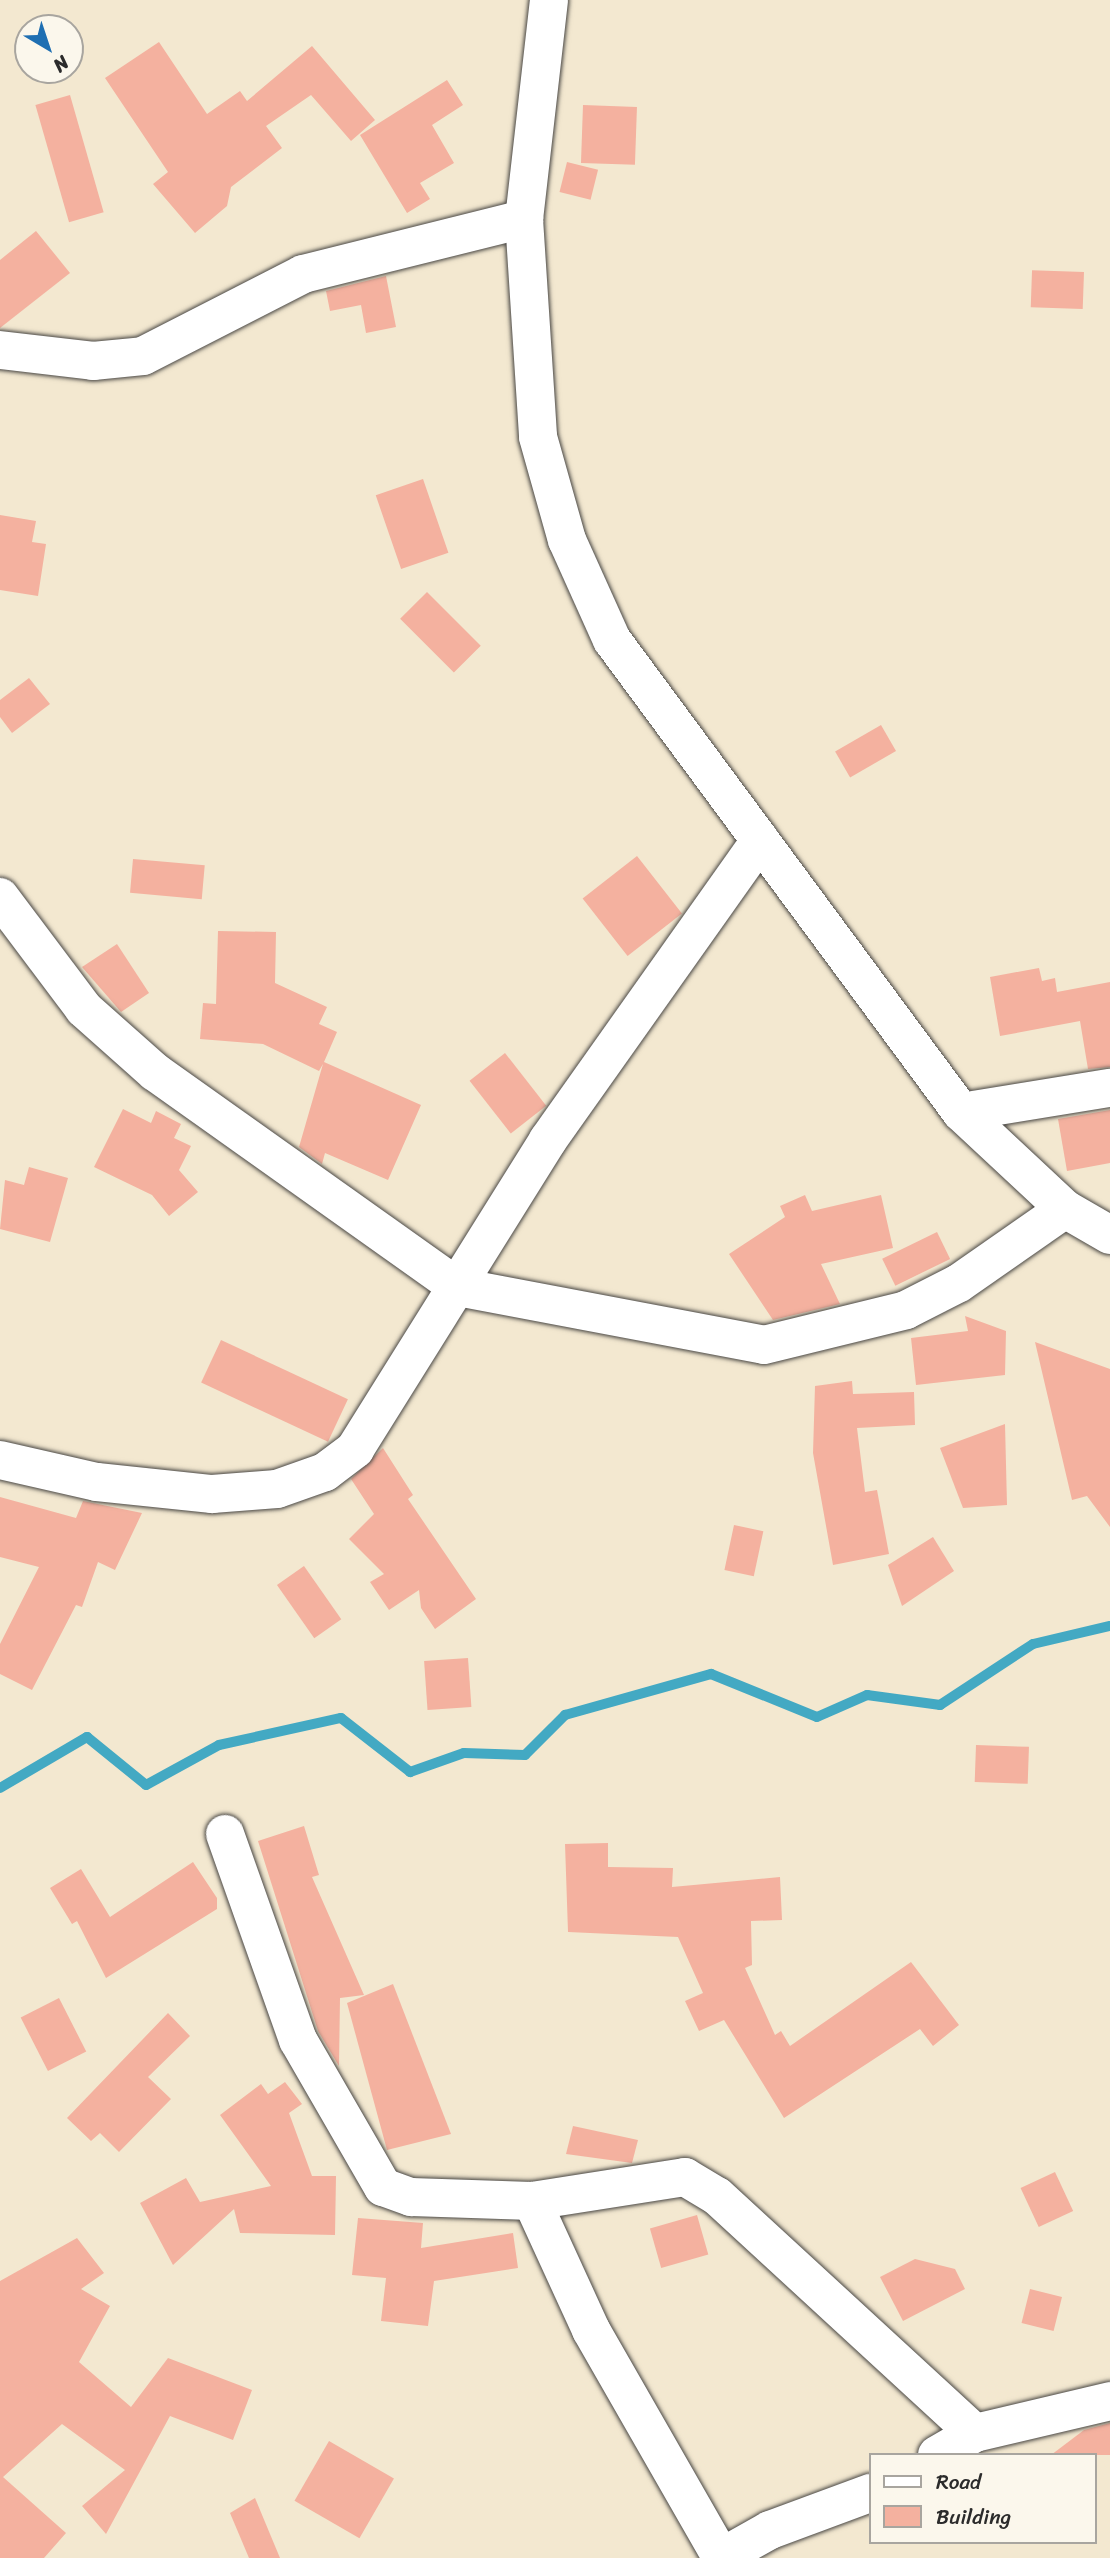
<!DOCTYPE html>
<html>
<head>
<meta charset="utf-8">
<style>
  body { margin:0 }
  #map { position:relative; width:1110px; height:2558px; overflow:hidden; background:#f3e8d0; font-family:Sriracha,sans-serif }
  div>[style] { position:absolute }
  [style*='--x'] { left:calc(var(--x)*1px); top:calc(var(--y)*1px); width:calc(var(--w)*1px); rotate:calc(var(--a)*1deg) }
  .stream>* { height:10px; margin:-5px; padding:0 5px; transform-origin:5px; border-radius:5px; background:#43a9c3 }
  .building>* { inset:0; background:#f4b19f; transform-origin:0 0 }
  .roads { filter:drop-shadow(0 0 2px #494744) drop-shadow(0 0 2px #494744) }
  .minor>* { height:38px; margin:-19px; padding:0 19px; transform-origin:19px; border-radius:19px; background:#fff }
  span { translate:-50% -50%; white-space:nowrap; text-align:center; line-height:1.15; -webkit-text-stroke:5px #fbf7ec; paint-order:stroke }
  .legend { position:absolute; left:869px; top:2453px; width:228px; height:91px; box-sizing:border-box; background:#fbf7ec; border:2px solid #a8a59f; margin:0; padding:9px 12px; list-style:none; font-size:21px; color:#2b2b2b }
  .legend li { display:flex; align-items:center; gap:14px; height:35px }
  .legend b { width:35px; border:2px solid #a8a59f }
  .north { position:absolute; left:14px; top:14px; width:70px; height:70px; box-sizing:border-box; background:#fbf7ec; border:2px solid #a8a59f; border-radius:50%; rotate:141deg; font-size:19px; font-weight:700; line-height:28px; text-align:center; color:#2b2b2b }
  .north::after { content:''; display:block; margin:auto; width:24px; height:32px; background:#1f6fb2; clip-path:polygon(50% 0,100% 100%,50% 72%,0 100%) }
</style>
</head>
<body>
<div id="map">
  <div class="stream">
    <i style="--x:0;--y:1788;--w:101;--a:-30.4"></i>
    <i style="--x:87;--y:1737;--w:76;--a:39.1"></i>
    <i style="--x:146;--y:1785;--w:83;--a:-28.7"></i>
    <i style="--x:219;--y:1745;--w:125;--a:-12.5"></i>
    <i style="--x:341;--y:1718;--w:88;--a:38"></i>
    <i style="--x:410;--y:1772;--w:57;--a:-19.4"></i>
    <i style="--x:464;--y:1753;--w:61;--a:1.9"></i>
    <i style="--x:525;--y:1755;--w:57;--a:-45"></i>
    <i style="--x:565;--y:1715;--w:152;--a:-15.7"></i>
    <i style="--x:711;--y:1674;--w:114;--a:22.1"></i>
    <i style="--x:817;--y:1717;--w:55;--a:-23.7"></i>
    <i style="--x:867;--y:1695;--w:74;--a:7.8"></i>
    <i style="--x:940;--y:1705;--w:111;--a:-33.3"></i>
    <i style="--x:1033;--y:1644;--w:79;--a:-13.2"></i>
  </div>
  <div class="building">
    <i style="clip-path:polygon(159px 42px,207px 114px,240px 91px,247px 101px,312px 46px,375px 120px,351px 141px,311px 95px,266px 126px,282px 148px,231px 187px,227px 206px,195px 233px,153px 184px,168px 172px,105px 78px)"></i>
    <i style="clip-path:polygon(447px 80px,463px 105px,432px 125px,454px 163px,420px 183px,430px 199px,407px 213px,360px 135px)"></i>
    <i style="left:70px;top:95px;width:122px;height:36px;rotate:74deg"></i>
    <i style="left:583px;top:105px;width:54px;height:58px;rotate:2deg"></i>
    <i style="left:567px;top:162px;width:32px;height:31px;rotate:14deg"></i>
    <i style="clip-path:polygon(36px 231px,70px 273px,0 328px,0 260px)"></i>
    <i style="left:1084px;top:272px;width:37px;height:52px;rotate:92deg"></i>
    <i style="clip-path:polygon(386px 276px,396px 327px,366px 333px,361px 305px,330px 311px,326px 291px)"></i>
    <i style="left:423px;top:479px;width:78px;height:50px;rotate:71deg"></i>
    <i style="clip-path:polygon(0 515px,36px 521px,32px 542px,46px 544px,38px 596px,0 590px)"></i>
    <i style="left:427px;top:592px;width:76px;height:38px;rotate:45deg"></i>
    <i style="clip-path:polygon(29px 678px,50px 704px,12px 733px,0 717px,0 700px)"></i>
    <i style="left:881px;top:725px;width:30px;height:53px;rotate:60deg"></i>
    <i style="left:637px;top:856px;width:73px;height:69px;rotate:52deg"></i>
    <i style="left:133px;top:859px;width:72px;height:34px;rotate:5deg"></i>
    <i style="clip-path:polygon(218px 931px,276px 932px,275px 983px,327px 1007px,319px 1024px,337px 1032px,324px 1062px,421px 1105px,388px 1180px,325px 1153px,322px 1164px,299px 1147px,323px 1064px,319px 1071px,263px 1044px,200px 1039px,203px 1003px,216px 1004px)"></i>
    <i style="clip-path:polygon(117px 944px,149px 993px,121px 1012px,82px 967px)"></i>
    <i style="clip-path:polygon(1039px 968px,1042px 981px,1055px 978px,1057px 992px,1110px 982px,1110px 1067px,1088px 1069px,1080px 1021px,1000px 1036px,990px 977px)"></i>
    <i style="left:505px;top:1053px;width:67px;height:45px;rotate:52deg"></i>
    <i style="clip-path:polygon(123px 1109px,151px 1123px,156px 1111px,181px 1124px,174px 1138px,191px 1146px,179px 1170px,198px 1192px,169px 1216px,152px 1195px,94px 1167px)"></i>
    <i style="clip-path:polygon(1110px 1110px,1110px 1163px,1067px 1171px,1058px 1119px)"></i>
    <i style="clip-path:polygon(29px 1167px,68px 1178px,50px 1242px,0 1229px,5px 1180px,24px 1185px)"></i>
    <i style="clip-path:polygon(805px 1195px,812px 1211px,881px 1195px,893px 1248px,821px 1264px,840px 1304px,773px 1320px,729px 1254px,785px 1217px,780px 1206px)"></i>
    <i style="left:937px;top:1232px;width:30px;height:61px;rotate:64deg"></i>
    <i style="clip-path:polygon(965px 1316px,1006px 1331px,1005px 1375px,916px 1385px,911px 1338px,968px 1331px)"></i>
    <i style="left:221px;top:1340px;width:140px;height:47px;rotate:25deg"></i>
    <i style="clip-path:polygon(1035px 1342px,1110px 1369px,1110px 1527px,1087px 1496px,1072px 1500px)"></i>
    <i style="clip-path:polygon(852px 1381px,853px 1394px,914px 1392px,915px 1425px,857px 1428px,865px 1492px,877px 1490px,889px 1554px,833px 1565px,813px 1453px,815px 1386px)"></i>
    <i style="clip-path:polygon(1005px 1424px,1007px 1505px,963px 1508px,940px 1448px)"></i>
    <i style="clip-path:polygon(383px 1448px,413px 1495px,408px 1499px,476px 1599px,435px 1629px,421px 1608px,419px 1590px,389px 1610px,370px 1582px,384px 1574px,349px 1539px,374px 1514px,351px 1479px)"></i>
    <i style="clip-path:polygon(0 1497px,76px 1518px,83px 1501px,142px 1513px,115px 1570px,98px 1562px,82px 1607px,76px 1605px,32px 1690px,0 1674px,0 1644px,39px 1567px,0 1557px)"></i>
    <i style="left:734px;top:1525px;width:30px;height:46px;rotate:12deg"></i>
    <i style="clip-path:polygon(933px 1537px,954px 1571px,902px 1606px,888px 1565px)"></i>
    <i style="left:304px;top:1566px;width:65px;height:33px;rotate:55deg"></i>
    <i style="left:468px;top:1658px;width:49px;height:44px;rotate:86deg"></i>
    <i style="left:976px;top:1745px;width:53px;height:37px;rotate:2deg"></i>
    <i style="clip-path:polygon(304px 1826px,319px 1875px,312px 1877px,364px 1995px,340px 1998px,339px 2066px,318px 2031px,258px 1841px)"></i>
    <i style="clip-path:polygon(608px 1843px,608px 1867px,673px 1868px,672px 1887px,780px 1877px,782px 1920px,751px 1921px,752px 1965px,745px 1968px,775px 2035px,781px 2031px,790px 2046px,911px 1962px,959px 2025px,933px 2046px,920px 2029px,784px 2118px,724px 2020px,699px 2031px,685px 2001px,703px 1993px,678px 1937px,568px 1932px,565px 1844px)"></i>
    <i style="clip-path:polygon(193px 1862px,217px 1898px,217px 1909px,106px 1978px,77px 1921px,72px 1924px,50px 1888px,81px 1869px,110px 1917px)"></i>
    <i style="clip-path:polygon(393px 1984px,451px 2134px,387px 2150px,347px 2003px)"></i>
    <i style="left:59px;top:1998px;width:60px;height:43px;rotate:63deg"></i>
    <i style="clip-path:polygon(168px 2013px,190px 2036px,148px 2077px,171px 2099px,119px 2152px,100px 2133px,91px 2141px,67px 2118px)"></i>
    <i style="clip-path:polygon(285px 2082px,302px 2104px,289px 2113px,312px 2176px,336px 2176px,335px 2235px,240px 2233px,234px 2209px,173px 2265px,140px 2203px,186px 2178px,200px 2202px,271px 2186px,220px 2115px,261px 2084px,268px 2094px)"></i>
    <i style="clip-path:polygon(573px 2126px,638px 2140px,632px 2163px,566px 2154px)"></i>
    <i style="left:1055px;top:2172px;width:43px;height:38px;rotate:65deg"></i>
    <i style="left:697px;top:2215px;width:41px;height:49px;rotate:74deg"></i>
    <i style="clip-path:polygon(358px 2218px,423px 2223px,421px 2248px,513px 2233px,518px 2268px,434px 2281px,428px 2326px,381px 2321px,386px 2278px,352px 2275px)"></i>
    <i style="clip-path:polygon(77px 2238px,104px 2273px,81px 2289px,110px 2306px,79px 2362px,131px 2407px,168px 2358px,252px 2390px,233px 2440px,170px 2416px,106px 2534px,82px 2506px,125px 2470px,62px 2424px,3px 2477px,66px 2533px,44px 2558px,0 2558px,0 2281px)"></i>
    <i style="clip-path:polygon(915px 2259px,955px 2269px,965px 2289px,903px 2321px,880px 2277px)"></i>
    <i style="left:1030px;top:2289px;width:33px;height:35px;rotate:14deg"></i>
    <i style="clip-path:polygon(1110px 2423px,1110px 2455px,1051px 2455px,1084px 2430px)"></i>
    <i style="left:329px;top:2441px;width:75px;height:69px;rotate:30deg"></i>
    <i style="clip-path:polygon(255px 2498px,280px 2558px,249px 2558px,230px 2513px)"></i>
  </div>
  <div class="roads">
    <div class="minor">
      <i style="--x:549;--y:0;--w:220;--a:96.5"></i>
      <i style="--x:524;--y:219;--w:218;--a:86.3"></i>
      <i style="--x:538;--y:437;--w:107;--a:74.3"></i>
      <i style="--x:567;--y:540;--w:110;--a:65.8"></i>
      <i style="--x:612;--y:640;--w:587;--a:53.52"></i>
      <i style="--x:961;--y:1112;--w:142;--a:43"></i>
      <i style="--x:1065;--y:1209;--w:52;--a:30"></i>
      <i style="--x:0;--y:350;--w:94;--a:6.7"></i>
      <i style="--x:93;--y:361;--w:50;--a:-5.7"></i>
      <i style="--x:143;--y:356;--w:180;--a:-27.1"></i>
      <i style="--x:303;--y:274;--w:228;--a:-14"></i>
      <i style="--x:0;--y:897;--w:140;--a:53.1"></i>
      <i style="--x:84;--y:1009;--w:95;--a:41.6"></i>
      <i style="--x:155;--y:1072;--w:372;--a:35.4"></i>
      <i style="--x:458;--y:1287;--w:311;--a:10.7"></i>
      <i style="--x:764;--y:1345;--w:146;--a:-13.8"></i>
      <i style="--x:906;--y:1310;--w:59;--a:-27"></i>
      <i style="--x:959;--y:1283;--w:129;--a:-34.9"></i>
      <i style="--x:961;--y:1112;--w:151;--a:-9.2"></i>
      <i style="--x:0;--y:1460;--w:99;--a:12.8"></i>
      <i style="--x:97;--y:1482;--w:116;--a:6"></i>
      <i style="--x:212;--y:1494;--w:65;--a:-4.4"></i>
      <i style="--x:277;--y:1489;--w:51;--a:-19.5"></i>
      <i style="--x:325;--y:1472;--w:38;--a:-37"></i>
      <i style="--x:355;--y:1449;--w:364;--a:-58"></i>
      <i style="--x:548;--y:1140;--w:367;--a:-54.7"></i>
      <i style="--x:225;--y:1834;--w:219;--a:70.5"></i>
      <i style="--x:298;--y:2040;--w:170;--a:60"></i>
      <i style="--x:383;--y:2187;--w:30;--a:20"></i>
      <i style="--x:411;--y:2197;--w:121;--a:1.9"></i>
      <i style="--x:532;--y:2201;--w:155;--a:-8.9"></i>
      <i style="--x:685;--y:2177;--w:37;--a:31"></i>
      <i style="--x:717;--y:2196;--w:350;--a:42.6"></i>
      <i style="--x:532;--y:2201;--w:142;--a:65.4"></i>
      <i style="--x:591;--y:2330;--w:262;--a:60.2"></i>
      <i style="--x:937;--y:2455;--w:44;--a:-30.1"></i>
      <i style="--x:975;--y:2433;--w:139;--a:-13.3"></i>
      <i style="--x:720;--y:2558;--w:57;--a:-29.2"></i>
      <i style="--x:770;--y:2530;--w:107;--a:-20.3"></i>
    </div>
  </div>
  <ul class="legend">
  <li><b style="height:9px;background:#fff"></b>Road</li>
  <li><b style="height:19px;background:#f4b19f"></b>Building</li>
  </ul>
  <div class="north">N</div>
</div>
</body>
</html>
